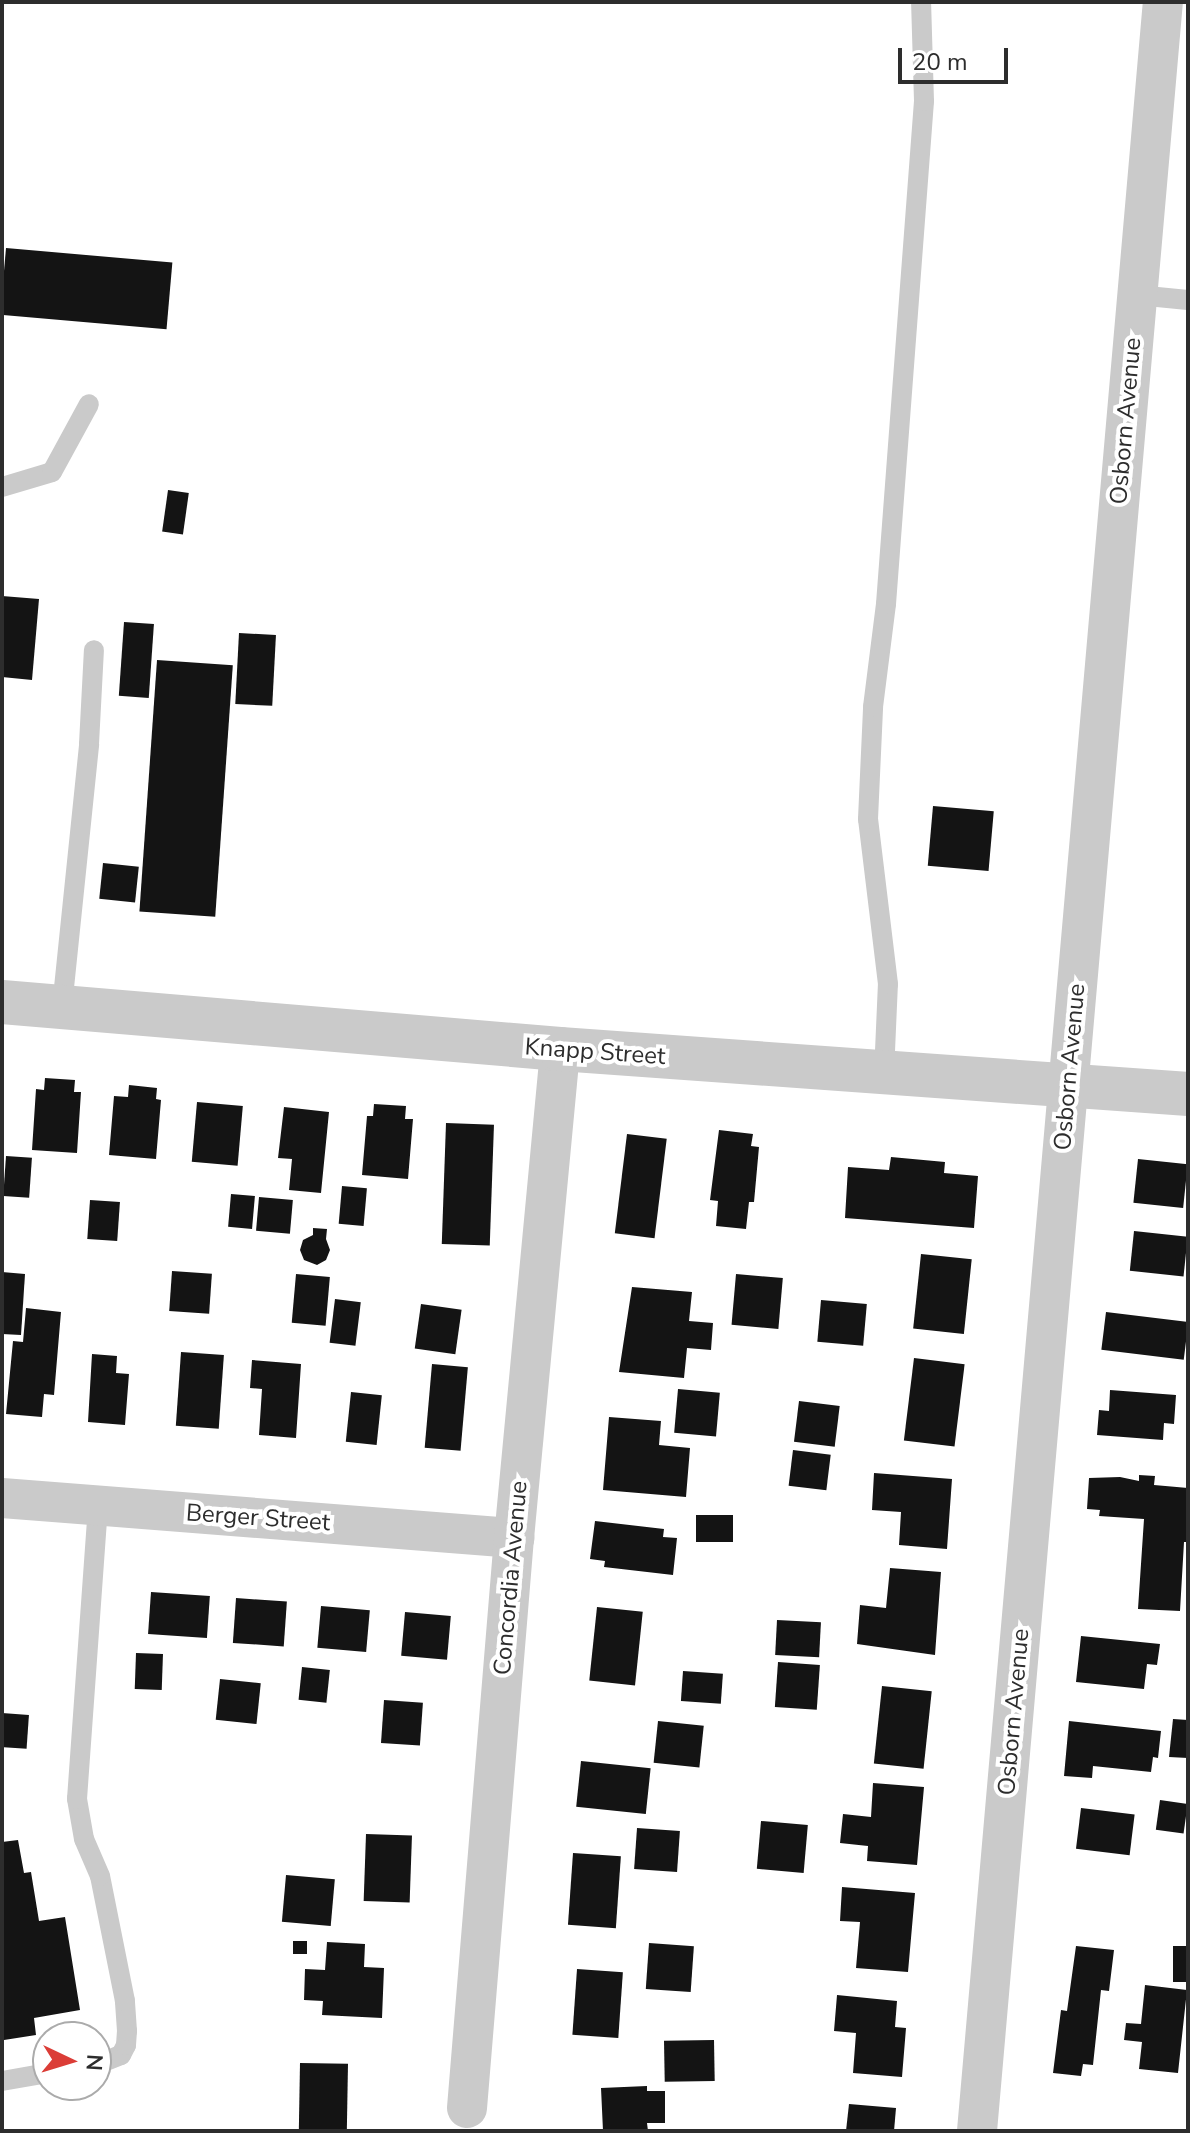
<!DOCTYPE html>
<html>
<head>
<meta charset="utf-8">
<style>
  body { margin:0 }
  #map { position:relative; width:1190px; height:2133px; overflow:hidden; background:#fff; font-family:"Nunito Sans",sans-serif }
  div>[style] { position:absolute }
  [style*='--x'] { left:calc(var(--x)*1px); top:calc(var(--y)*1px); width:calc(var(--w)*1px); rotate:calc(var(--a)*1deg) }
  .building>* { inset:0; background:#141414; transform-origin:0 0 }
  .service>* { height:20px; margin:-10px; padding:0 10px; transform-origin:10px; border-radius:10px; background:#cacaca }
  .minor>* { height:40px; margin:-20px; padding:0 20px; transform-origin:20px; border-radius:20px; background:#cacaca }
  .tertiary>* { height:44px; margin:-22px; padding:0 22px; transform-origin:22px; border-radius:22px; background:#cacaca }
  span { translate:-50% -50%; white-space:nowrap; text-align:center; line-height:1.15; -webkit-text-stroke:8px #fff; paint-order:stroke }
  .street-label { font-size:24px; color:#2d2d2d }
  .frame { position:absolute; inset:0; border:4px solid #2d2d2d; pointer-events:none }
  .north { position:absolute; left:32px; top:2021px; width:80px; height:80px; box-sizing:border-box; background:#fff; border:2px solid #ababab; border-radius:50%; rotate:94deg; font-size:22px; font-weight:700; line-height:32px; text-align:center; color:#2d2d2d }
  .north::after { content:''; display:block; margin:auto; width:28px; height:36px; background:#db3d37; clip-path:polygon(50% 0,100% 100%,50% 72%,0 100%) }
  .scale { position:absolute; left:898px; top:48px; width:110px; height:36px; box-sizing:border-box; border:4px solid #2d2d2d; border-top:0; padding-left:10px; font-size:24px; line-height:28px; white-space:nowrap; color:#2d2d2d; -webkit-text-stroke:6px #fff; paint-order:stroke }
</style>
</head>
<body>
<div id="map">
  <div class="building">
    <i style="left:6px;top:248px;width:167px;height:67px;rotate:5deg"></i>
    <i style="left:168px;top:490px;width:21px;height:42px;rotate:8deg"></i>
    <i style="clip-path:polygon(2px 596px,39px 599px,32px 680px,2px 677px)"></i>
    <i style="left:124px;top:622px;width:30px;height:74px;rotate:4deg"></i>
    <i style="left:239px;top:633px;width:37px;height:71px;rotate:3deg"></i>
    <i style="left:157px;top:660px;width:76px;height:252px;rotate:4deg"></i>
    <i style="left:933px;top:806px;width:61px;height:60px;rotate:5deg"></i>
    <i style="left:103px;top:863px;width:36px;height:36px;rotate:6deg"></i>
    <i style="clip-path:polygon(45px 1078px,75px 1080px,74px 1092px,81px 1092px,77px 1153px,32px 1150px,36px 1089px,44px 1090px)"></i>
    <i style="clip-path:polygon(129px 1085px,157px 1088px,156px 1099px,161px 1100px,156px 1159px,109px 1155px,114px 1096px,128px 1097px)"></i>
    <i style="left:197px;top:1102px;width:46px;height:60px;rotate:5deg"></i>
    <i style="clip-path:polygon(374px 1104px,406px 1106px,405px 1119px,413px 1119px,408px 1179px,362px 1175px,367px 1116px,373px 1116px)"></i>
    <i style="clip-path:polygon(284px 1107px,329px 1112px,321px 1193px,289px 1190px,292px 1159px,278px 1158px)"></i>
    <i style="left:446px;top:1123px;width:48px;height:121px;rotate:2deg"></i>
    <i style="clip-path:polygon(719px 1130px,753px 1134px,751px 1146px,759px 1147px,754px 1202px,749px 1202px,746px 1229px,716px 1226px,718px 1201px,710px 1200px)"></i>
    <i style="left:627px;top:1134px;width:40px;height:100px;rotate:7deg"></i>
    <i style="left:6px;top:1156px;width:26px;height:40px;rotate:4deg"></i>
    <i style="clip-path:polygon(891px 1157px,945px 1162px,944px 1173px,978px 1176px,974px 1228px,845px 1218px,848px 1167px,889px 1170px)"></i>
    <i style="left:1138px;top:1159px;width:50px;height:44px;rotate:6deg"></i>
    <i style="left:342px;top:1186px;width:25px;height:38px;rotate:5deg"></i>
    <i style="left:231px;top:1194px;width:24px;height:33px;rotate:5deg"></i>
    <i style="left:259px;top:1197px;width:34px;height:34px;rotate:5deg"></i>
    <i style="left:90px;top:1200px;width:30px;height:39px;rotate:4deg"></i>
    <i style="clip-path:polygon(313px 1228px,327px 1229px,326px 1239px,330px 1250px,326px 1260px,317px 1265px,304px 1260px,300px 1250px,303px 1240px,313px 1235px)"></i>
    <i style="left:1134px;top:1231px;width:54px;height:40px;rotate:6deg"></i>
    <i style="left:921px;top:1254px;width:51px;height:75px;rotate:6deg"></i>
    <i style="left:172px;top:1271px;width:40px;height:40px;rotate:4deg"></i>
    <i style="clip-path:polygon(2px 1272px,25px 1274px,21px 1335px,2px 1334px)"></i>
    <i style="left:296px;top:1274px;width:34px;height:49px;rotate:5deg"></i>
    <i style="left:736px;top:1274px;width:47px;height:51px;rotate:5deg"></i>
    <i style="clip-path:polygon(632px 1287px,692px 1292px,689px 1321px,713px 1323px,711px 1350px,687px 1348px,684px 1378px,619px 1372px)"></i>
    <i style="left:335px;top:1299px;width:26px;height:44px;rotate:7deg"></i>
    <i style="left:821px;top:1300px;width:46px;height:42px;rotate:5deg"></i>
    <i style="left:421px;top:1304px;width:41px;height:45px;rotate:8deg"></i>
    <i style="clip-path:polygon(26px 1308px,61px 1312px,54px 1395px,44px 1394px,42px 1417px,6px 1414px,13px 1341px,23px 1342px)"></i>
    <i style="left:1106px;top:1312px;width:83px;height:38px;rotate:7deg"></i>
    <i style="left:181px;top:1352px;width:43px;height:74px;rotate:4deg"></i>
    <i style="clip-path:polygon(92px 1354px,117px 1356px,116px 1373px,129px 1374px,125px 1425px,88px 1422px)"></i>
    <i style="left:914px;top:1358px;width:51px;height:83px;rotate:7deg"></i>
    <i style="clip-path:polygon(252px 1360px,301px 1364px,296px 1438px,259px 1435px,262px 1389px,250px 1388px)"></i>
    <i style="left:432px;top:1364px;width:36px;height:84px;rotate:5deg"></i>
    <i style="left:678px;top:1389px;width:42px;height:44px;rotate:5deg"></i>
    <i style="clip-path:polygon(1110px 1390px,1176px 1395px,1174px 1424px,1164px 1423px,1163px 1440px,1097px 1435px,1099px 1410px,1109px 1411px)"></i>
    <i style="left:351px;top:1392px;width:31px;height:50px;rotate:6deg"></i>
    <i style="left:799px;top:1401px;width:41px;height:41px;rotate:7deg"></i>
    <i style="clip-path:polygon(609px 1417px,661px 1421px,659px 1445px,690px 1448px,686px 1497px,603px 1490px)"></i>
    <i style="left:793px;top:1450px;width:38px;height:36px;rotate:7deg"></i>
    <i style="clip-path:polygon(874px 1473px,952px 1479px,947px 1549px,899px 1545px,901px 1512px,872px 1510px)"></i>
    <i style="clip-path:polygon(1139px 1475px,1155px 1476px,1154px 1485px,1188px 1488px,1188px 1542px,1184px 1542px,1180px 1611px,1138px 1609px,1144px 1519px,1099px 1516px,1100px 1510px,1087px 1509px,1089px 1478px,1120px 1477px,1139px 1481px)"></i>
    <i style="left:696px;top:1515px;width:37px;height:27px"></i>
    <i style="clip-path:polygon(595px 1521px,664px 1529px,663px 1537px,677px 1538px,673px 1575px,604px 1567px,605px 1561px,590px 1559px)"></i>
    <i style="clip-path:polygon(890px 1568px,941px 1572px,935px 1655px,857px 1644px,860px 1605px,886px 1608px)"></i>
    <i style="left:151px;top:1592px;width:59px;height:42px;rotate:4deg"></i>
    <i style="left:236px;top:1598px;width:51px;height:45px;rotate:4deg"></i>
    <i style="left:321px;top:1606px;width:49px;height:42px;rotate:5deg"></i>
    <i style="left:597px;top:1607px;width:46px;height:74px;rotate:6deg"></i>
    <i style="left:405px;top:1612px;width:46px;height:44px;rotate:5deg"></i>
    <i style="left:777px;top:1620px;width:44px;height:35px;rotate:3deg"></i>
    <i style="clip-path:polygon(1081px 1636px,1160px 1644px,1157px 1665px,1147px 1664px,1144px 1689px,1076px 1682px)"></i>
    <i style="left:136px;top:1653px;width:27px;height:36px;rotate:2deg"></i>
    <i style="left:778px;top:1662px;width:42px;height:45px;rotate:4deg"></i>
    <i style="left:302px;top:1667px;width:28px;height:33px;rotate:6deg"></i>
    <i style="left:683px;top:1671px;width:40px;height:30px;rotate:4deg"></i>
    <i style="left:220px;top:1679px;width:41px;height:41px;rotate:6deg"></i>
    <i style="left:882px;top:1686px;width:50px;height:78px;rotate:6deg"></i>
    <i style="left:384px;top:1700px;width:39px;height:43px;rotate:4deg"></i>
    <i style="left:2px;top:1713px;width:27px;height:34px;rotate:4deg"></i>
    <i style="clip-path:polygon(1173px 1719px,1188px 1720px,1188px 1758px,1169px 1757px)"></i>
    <i style="left:658px;top:1721px;width:46px;height:42px;rotate:6deg"></i>
    <i style="clip-path:polygon(1069px 1721px,1161px 1731px,1158px 1758px,1153px 1757px,1151px 1772px,1093px 1766px,1092px 1778px,1064px 1776px)"></i>
    <i style="left:581px;top:1761px;width:70px;height:46px;rotate:6deg"></i>
    <i style="clip-path:polygon(873px 1783px,924px 1787px,917px 1865px,867px 1861px,868px 1846px,840px 1843px,843px 1814px,871px 1817px)"></i>
    <i style="left:1160px;top:1800px;width:28px;height:30px;rotate:8deg"></i>
    <i style="left:1081px;top:1808px;width:54px;height:41px;rotate:7deg"></i>
    <i style="left:761px;top:1821px;width:47px;height:48px;rotate:5deg"></i>
    <i style="left:637px;top:1828px;width:43px;height:41px;rotate:4deg"></i>
    <i style="left:366px;top:1834px;width:46px;height:67px;rotate:2deg"></i>
    <i style="clip-path:polygon(18px 1840px,24px 1873px,31px 1872px,39px 1921px,65px 1917px,80px 2010px,34px 2018px,36px 2035px,4px 2040px,2px 1842px)"></i>
    <i style="left:573px;top:1853px;width:48px;height:72px;rotate:4deg"></i>
    <i style="left:286px;top:1875px;width:49px;height:47px;rotate:5deg"></i>
    <i style="clip-path:polygon(842px 1887px,915px 1893px,908px 1972px,856px 1968px,860px 1922px,840px 1921px)"></i>
    <i style="left:293px;top:1941px;width:14px;height:13px"></i>
    <i style="clip-path:polygon(327px 1942px,365px 1944px,364px 1967px,384px 1968px,382px 2018px,322px 2015px,323px 2001px,304px 2000px,305px 1969px,325px 1970px)"></i>
    <i style="left:649px;top:1943px;width:45px;height:46px;rotate:4deg"></i>
    <i style="clip-path:polygon(1076px 1946px,1114px 1950px,1109px 1991px,1101px 1990px,1093px 2065px,1083px 2064px,1081px 2076px,1053px 2073px,1061px 2010px,1067px 2011px)"></i>
    <i style="left:1173px;top:1946px;width:15px;height:36px"></i>
    <i style="left:577px;top:1969px;width:46px;height:66px;rotate:4deg"></i>
    <i style="clip-path:polygon(1145px 1985px,1187px 1990px,1178px 2073px,1139px 2069px,1142px 2042px,1124px 2040px,1126px 2023px,1141px 2024px)"></i>
    <i style="clip-path:polygon(837px 1995px,897px 2001px,895px 2027px,906px 2028px,902px 2077px,853px 2073px,856px 2033px,834px 2031px)"></i>
    <i style="left:714px;top:2040px;width:41px;height:50px;rotate:89deg"></i>
    <i style="left:300px;top:2063px;width:48px;height:68px;rotate:1deg"></i>
    <i style="clip-path:polygon(647px 2086px,647px 2091px,665px 2091px,665px 2123px,647px 2123px,648px 2131px,603px 2131px,601px 2088px)"></i>
    <i style="clip-path:polygon(849px 2104px,896px 2108px,894px 2131px,846px 2131px)"></i>
  </div>
  <div class="service">
    <i style="--x:1137;--y:295;--w:51;--a:5.6"></i>
    <i style="--x:2;--y:487;--w:52;--a:-16.7"></i>
    <i style="--x:52;--y:472;--w:77;--a:-61.4"></i>
    <i style="--x:62;--y:1007;--w:264;--a:-84.1"></i>
    <i style="--x:89;--y:744;--w:94;--a:-87"></i>
    <i style="--x:884;--y:1074;--w:90;--a:-87.5"></i>
    <i style="--x:888;--y:984;--w:166;--a:-96.9"></i>
    <i style="--x:868;--y:819;--w:112;--a:-87.4"></i>
    <i style="--x:873;--y:707;--w:104;--a:-82.8"></i>
    <i style="--x:886;--y:604;--w:504;--a:-85.68"></i>
    <i style="--x:924;--y:101;--w:99;--a:-91.7"></i>
    <i style="--x:96;--y:2065;--w:27;--a:-22"></i>
    <i style="--x:121;--y:2055;--w:11;--a:-63"></i>
    <i style="--x:126;--y:2045;--w:14;--a:-86"></i>
    <i style="--x:127;--y:2031;--w:30;--a:-94"></i>
    <i style="--x:125;--y:2001;--w:127;--a:-101.3"></i>
    <i style="--x:100;--y:1876;--w:40;--a:-113.4"></i>
    <i style="--x:84;--y:1839;--w:41;--a:-99.9"></i>
    <i style="--x:77;--y:1799;--w:294;--a:-85.9"></i>
    <i style="--x:2;--y:2081;--w:47;--a:-9.9"></i>
  </div>
  <div class="minor">
    <i style="--x:2;--y:1498;--w:514;--a:4.47"></i>
    <i style="--x:467;--y:2108;--w:572;--a:-85.29"></i>
    <i style="--x:514;--y:1538;--w:491;--a:-84.6"></i>
    <i style="--x:977;--y:2131;--w:2137;--a:-85.01"></i>
  </div>
  <div class="tertiary">
    <i style="--x:2;--y:1002;--w:560;--a:4.81"></i>
    <i style="--x:560;--y:1049;--w:630;--a:4.1"></i>
  </div>
  <div class="street-label">
    <span style="left:1126px;top:421px;rotate:-85deg">Osborn Avenue</span>
    <span style="left:595px;top:1052px;rotate:4deg">Knapp Street</span>
    <span style="left:1070px;top:1067px;rotate:-85deg">Osborn Avenue</span>
    <span style="left:258px;top:1518px;rotate:4deg">Berger Street</span>
    <span style="left:511px;top:1578px;rotate:-85deg">Concordia Avenue</span>
    <span style="left:1014px;top:1712px;rotate:-85deg">Osborn Avenue</span>
  </div>
  <div class="frame"></div>
  <div class="north">N</div>
  <div class="scale">20 m</div>
</div>
</body>
</html>
